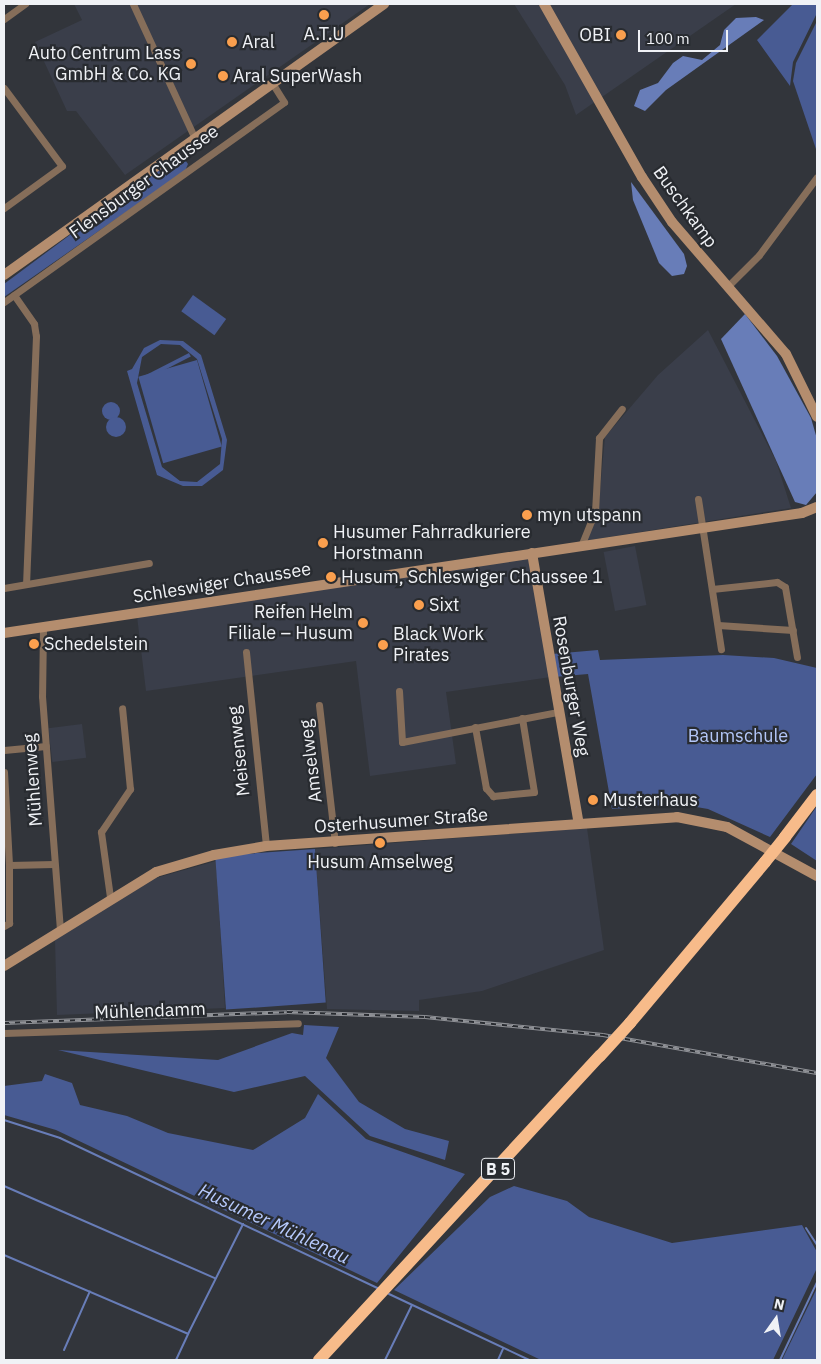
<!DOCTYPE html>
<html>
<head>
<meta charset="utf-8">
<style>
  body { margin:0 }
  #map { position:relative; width:821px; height:1364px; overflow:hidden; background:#32353b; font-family:"IBM Plex Sans",sans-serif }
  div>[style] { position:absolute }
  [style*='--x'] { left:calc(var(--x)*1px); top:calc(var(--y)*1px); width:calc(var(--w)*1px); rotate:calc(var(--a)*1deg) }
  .built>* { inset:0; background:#3a3e4a; transform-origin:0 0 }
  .green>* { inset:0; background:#485b93; transform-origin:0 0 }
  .round { border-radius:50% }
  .water>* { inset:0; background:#687db8 }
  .stream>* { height:2px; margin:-1px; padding:0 1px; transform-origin:1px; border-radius:1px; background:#687db8 }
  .street>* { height:7px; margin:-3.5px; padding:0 3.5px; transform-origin:3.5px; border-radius:3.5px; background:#866e5a }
  .secondary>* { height:10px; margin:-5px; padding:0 5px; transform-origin:5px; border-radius:5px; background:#b48d6e }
  .highway>* { height:12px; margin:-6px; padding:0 6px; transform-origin:6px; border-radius:6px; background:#f7bb8a }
  .rail>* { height:4px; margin-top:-2px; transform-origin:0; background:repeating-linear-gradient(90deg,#282b30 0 5.5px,#909297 0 11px); box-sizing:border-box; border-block:1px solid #909297 }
  .highway-bridge>* { height:12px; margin:-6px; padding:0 6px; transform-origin:6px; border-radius:6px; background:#f7bb8a }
  .dots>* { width:14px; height:14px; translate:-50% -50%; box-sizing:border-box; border:2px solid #282b30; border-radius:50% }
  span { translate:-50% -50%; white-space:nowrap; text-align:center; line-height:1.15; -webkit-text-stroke:4.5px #282b30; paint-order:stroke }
  .shield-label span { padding:1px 4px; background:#282b30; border:1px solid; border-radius:4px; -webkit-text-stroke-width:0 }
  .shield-label { font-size:16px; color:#f0f2f6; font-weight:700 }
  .poi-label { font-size:18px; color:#f0f2f6 }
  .right { translate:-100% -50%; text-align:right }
  .left { translate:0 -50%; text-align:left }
  .street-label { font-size:18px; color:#f0f2f6 }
  .park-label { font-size:18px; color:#b4c7f9 }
  .water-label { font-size:19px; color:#b7cafd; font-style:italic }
  .frame { position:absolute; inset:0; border:5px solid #f0f2f6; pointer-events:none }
  .north { position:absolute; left:751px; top:1294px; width:50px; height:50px; -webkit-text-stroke:4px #282b30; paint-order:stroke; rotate:13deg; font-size:14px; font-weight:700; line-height:20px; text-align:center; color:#f0f2f6 }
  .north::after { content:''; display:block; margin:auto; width:18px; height:22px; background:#f0f2f6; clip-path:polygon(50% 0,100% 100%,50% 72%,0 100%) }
  .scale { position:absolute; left:638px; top:30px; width:90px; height:22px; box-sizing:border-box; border:2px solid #f0f2f6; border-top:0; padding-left:6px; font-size:15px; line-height:18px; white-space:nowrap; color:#f0f2f6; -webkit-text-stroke:4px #282b30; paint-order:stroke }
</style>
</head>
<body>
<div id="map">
  <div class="built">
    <i style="clip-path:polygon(74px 4px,370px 4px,125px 175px,76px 111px,67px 111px,35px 42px,82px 20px)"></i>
    <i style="clip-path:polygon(514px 4px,736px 4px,576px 115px,565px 85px)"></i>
    <i style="clip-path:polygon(708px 330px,776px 461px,791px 508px,584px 541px,598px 513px,605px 437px,658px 375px)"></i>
    <i style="left:635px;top:546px;width:60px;height:32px;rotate:79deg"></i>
    <i style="clip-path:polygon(531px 555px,551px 677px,446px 692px,456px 764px,370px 776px,356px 661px,146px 691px,137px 616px)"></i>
    <i style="left:82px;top:724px;width:34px;height:34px;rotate:83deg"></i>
    <i style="clip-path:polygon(587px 828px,604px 950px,482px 991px,419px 1000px,419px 1011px,327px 1009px,315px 849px)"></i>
    <i style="clip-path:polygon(216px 861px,225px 1008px,57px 1015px,55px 940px,156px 878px)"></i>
  </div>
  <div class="green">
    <i style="clip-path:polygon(793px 4px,817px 4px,817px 13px,793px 62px,790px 86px,757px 40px)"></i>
    <i style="clip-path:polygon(817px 21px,817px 152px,793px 81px,796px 63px)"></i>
    <i style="clip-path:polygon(180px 153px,188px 164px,185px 171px,4px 297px,4px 284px)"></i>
    <i style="left:193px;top:295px;width:41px;height:20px;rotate:36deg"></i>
    <i style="clip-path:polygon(evenodd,160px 340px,183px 341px,201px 355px,227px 440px,223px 470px,202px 486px,183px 486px,157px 475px,127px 371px,132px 369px,144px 348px,160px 340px,161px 344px,180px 345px,197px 359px,222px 439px,220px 464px,197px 482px,180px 481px,162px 467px,137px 383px,142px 357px,161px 344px)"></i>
    <i style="left:189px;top:353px;width:4px;height:51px;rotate:63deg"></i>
    <i style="left:197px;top:360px;width:90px;height:61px;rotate:74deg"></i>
    <i class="round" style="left:102px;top:402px;width:18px;height:18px"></i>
    <i class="round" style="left:106px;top:417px;width:20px;height:20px"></i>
    <i style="clip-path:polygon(598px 650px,600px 660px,723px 655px,774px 658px,817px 668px,817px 774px,770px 837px,708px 809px,679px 804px,612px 809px,588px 674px,554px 677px,552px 654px)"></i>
    <i style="clip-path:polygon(817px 806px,817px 861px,791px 844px)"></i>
    <i style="left:315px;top:849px;width:154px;height:100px;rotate:86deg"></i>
    <i style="clip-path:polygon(304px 1025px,339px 1027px,326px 1058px,359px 1102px,405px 1129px,449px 1141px,445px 1160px,370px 1136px,305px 1076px,234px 1092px,58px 1050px,218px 1060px,292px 1033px,303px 1035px)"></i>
    <i style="clip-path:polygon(45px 1074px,72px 1083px,80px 1105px,127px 1116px,168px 1133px,253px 1150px,305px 1118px,318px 1094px,366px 1139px,465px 1174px,377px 1283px,56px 1130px,4px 1115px,4px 1086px,42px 1081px)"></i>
    <i style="clip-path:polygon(514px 1186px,567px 1201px,589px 1217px,672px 1243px,802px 1225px,817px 1252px,817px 1268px,773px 1360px,541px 1360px,394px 1290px,490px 1197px)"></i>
    <i style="clip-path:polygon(817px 1288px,817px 1360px,782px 1360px)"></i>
  </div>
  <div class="water">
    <i style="clip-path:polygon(756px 17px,764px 20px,666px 90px,645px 111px,634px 106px,640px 90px,658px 83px,673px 63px,683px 56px,702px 60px,720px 45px,724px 30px,736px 18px)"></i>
    <i style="clip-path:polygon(631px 182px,684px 254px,687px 266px,684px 274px,672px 276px,659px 263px,633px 200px)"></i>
    <i style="clip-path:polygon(745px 314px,777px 356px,811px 418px,817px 439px,817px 492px,806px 505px,795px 502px,721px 339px)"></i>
  </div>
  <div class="stream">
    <i style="--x:4;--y:1120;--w:59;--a:17.8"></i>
    <i style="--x:60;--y:1138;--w:351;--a:25.3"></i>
    <i style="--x:4;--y:1186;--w:230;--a:23.6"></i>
    <i style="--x:806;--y:1228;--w:20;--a:57"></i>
    <i style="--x:4;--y:1255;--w:200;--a:23.2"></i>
    <i style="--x:188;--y:1334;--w:123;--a:-63.4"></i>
    <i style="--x:389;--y:1294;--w:155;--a:25.2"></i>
    <i style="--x:64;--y:1350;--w:64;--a:-66.2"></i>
    <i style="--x:176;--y:1360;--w:29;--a:-65"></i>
    <i style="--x:385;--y:1360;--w:61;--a:-63.9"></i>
    <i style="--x:498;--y:1360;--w:12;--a:-66"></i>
    <i style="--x:780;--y:1360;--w:86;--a:-64.6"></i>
  </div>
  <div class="street">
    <i style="--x:133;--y:4;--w:149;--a:65.3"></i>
    <i style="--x:4;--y:19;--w:26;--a:-36"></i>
    <i style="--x:4;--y:88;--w:97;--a:53.4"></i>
    <i style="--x:62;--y:166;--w:72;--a:144.1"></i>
    <i style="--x:727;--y:287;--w:45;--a:-45"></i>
    <i style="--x:759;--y:255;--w:97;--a:-53.4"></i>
    <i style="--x:14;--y:295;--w:35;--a:55"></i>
    <i style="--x:34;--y:324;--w:12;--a:81"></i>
    <i style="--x:36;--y:336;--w:247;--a:92.3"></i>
    <i style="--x:4;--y:302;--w:344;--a:-35.5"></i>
    <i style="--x:284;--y:102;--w:22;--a:-122"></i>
    <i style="--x:698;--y:499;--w:152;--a:81.3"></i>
    <i style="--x:581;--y:546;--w:37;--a:-68"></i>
    <i style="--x:595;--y:512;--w:74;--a:-86.9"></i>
    <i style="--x:599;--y:438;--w:37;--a:-52"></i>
    <i style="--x:4;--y:588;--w:147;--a:-9.8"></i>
    <i style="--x:712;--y:589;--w:65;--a:-6.1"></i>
    <i style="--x:777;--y:582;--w:9;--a:32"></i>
    <i style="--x:785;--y:587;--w:71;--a:80.3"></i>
    <i style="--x:718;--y:625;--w:75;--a:3.8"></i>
    <i style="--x:43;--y:628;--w:68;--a:90.8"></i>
    <i style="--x:42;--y:696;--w:233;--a:85.6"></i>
    <i style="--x:246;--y:652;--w:195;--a:84.1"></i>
    <i style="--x:399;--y:691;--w:51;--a:86.6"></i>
    <i style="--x:402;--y:742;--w:159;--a:-10.9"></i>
    <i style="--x:319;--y:705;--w:139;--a:83.4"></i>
    <i style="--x:475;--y:727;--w:62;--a:79.8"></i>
    <i style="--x:486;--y:788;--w:11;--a:49"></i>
    <i style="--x:493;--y:796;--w:41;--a:-5.6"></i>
    <i style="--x:534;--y:792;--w:75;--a:-99.2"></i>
    <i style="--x:4;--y:750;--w:42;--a:-5.4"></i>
    <i style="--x:4;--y:772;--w:93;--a:86.9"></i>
    <i style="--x:9;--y:865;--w:45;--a:-1.3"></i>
    <i style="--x:110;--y:897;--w:66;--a:-97.9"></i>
    <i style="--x:101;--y:832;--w:52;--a:-56"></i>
    <i style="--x:130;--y:789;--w:81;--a:-95.6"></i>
    <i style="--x:4;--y:926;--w:6;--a:-31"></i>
    <i style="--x:9;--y:923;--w:58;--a:-90"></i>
    <i style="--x:4;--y:1033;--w:294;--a:-1.9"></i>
  </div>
  <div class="secondary">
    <i style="--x:544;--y:4;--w:199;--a:60.5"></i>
    <i style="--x:642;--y:177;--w:54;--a:56.3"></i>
    <i style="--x:672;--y:222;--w:174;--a:49.2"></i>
    <i style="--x:786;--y:354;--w:70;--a:63.8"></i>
    <i style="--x:4;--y:275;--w:467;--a:-35.5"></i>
    <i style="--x:532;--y:553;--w:275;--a:80.2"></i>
    <i style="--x:4;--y:633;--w:807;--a:-8.55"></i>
    <i style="--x:802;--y:513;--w:16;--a:-22"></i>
    <i style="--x:4;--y:966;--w:179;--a:-31.7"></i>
    <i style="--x:156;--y:872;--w:60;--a:-16.3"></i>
    <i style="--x:214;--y:855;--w:53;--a:-9.8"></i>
    <i style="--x:266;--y:846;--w:412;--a:-4"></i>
    <i style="--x:677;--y:817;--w:51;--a:11.3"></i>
    <i style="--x:727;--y:827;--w:102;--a:28.6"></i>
  </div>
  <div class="highway">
    <i style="--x:785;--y:837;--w:53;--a:-52.7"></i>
    <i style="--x:630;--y:1023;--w:210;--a:-50"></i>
    <i style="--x:319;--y:1360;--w:414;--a:-47.3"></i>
  </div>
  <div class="rail">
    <i style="--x:4;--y:1023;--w:283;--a:-2.2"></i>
    <i style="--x:287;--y:1012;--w:138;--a:2.1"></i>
    <i style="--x:425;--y:1017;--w:179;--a:5.8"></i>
    <i style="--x:603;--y:1035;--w:217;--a:10.1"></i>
  </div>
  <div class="highway-bridge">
    <i style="--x:765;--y:862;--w:32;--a:-51"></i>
    <i style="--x:600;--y:1056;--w:45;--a:-47.7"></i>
  </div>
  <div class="dots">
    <i style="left:324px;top:15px;background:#fa9f4e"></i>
    <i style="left:621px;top:35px;background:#fa9f4e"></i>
    <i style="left:232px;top:42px;background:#fa9f4e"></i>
    <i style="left:191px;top:64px;background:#fa9f4e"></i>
    <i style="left:223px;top:76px;background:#fa9f4e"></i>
    <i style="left:527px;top:515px;background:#fa9f4e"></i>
    <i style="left:323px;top:543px;background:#fa9f4e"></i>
    <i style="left:331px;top:577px;background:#fa9f4e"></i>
    <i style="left:419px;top:605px;background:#fa9f4e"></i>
    <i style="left:363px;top:623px;background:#fa9f4e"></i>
    <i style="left:34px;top:644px;background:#fa9f4e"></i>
    <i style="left:383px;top:645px;background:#fa9f4e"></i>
    <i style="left:593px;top:800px;background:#fa9f4e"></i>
    <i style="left:380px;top:843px;background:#fa9f4e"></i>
  </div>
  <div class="shield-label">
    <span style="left:498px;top:1169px">B 5</span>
  </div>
  <div class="poi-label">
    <span style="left:324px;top:34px">A.T.U</span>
    <span class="right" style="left:611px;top:35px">OBI</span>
    <span class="left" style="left:242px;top:42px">Aral</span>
    <span class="right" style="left:181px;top:64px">Auto Centrum Lass<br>GmbH &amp; Co. KG</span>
    <span class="left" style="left:233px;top:76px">Aral SuperWash</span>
    <span class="left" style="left:537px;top:515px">myn utspann</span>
    <span class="left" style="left:333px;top:543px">Husumer Fahrradkuriere<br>Horstmann</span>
    <span class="left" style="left:341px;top:577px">Husum, Schleswiger Chaussee 1</span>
    <span class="left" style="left:429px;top:605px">Sixt</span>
    <span class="right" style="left:353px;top:623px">Reifen Helm<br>Filiale – Husum</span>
    <span class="left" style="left:393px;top:645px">Black Work<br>Pirates</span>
    <span class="left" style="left:44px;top:644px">Schedelstein</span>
    <span class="left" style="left:603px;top:800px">Musterhaus</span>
    <span style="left:380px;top:862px">Husum Amselweg</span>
  </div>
  <div class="street-label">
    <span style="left:144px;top:182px;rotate:-36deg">Flensburger Chaussee</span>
    <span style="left:685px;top:207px;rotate:54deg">Buschkamp</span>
    <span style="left:222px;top:583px;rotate:-9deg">Schleswiger Chaussee</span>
    <span style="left:571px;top:686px;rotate:80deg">Rosenburger Weg</span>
    <span style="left:239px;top:751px;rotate:-96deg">Meisenweg</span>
    <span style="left:311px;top:761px;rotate:-97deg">Amselweg</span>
    <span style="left:33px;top:780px;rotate:-94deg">Mühlenweg</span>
    <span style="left:401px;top:821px;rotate:-4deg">Osterhusumer Straße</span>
    <span style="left:150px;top:1011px;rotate:-2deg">Mühlendamm</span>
  </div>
  <div class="park-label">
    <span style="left:738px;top:736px">Baumschule</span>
  </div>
  <div class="water-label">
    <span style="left:274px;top:1224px;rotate:25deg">Husumer Mühlenau</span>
  </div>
  <div class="frame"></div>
  <div class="north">N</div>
  <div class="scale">100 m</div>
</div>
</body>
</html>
